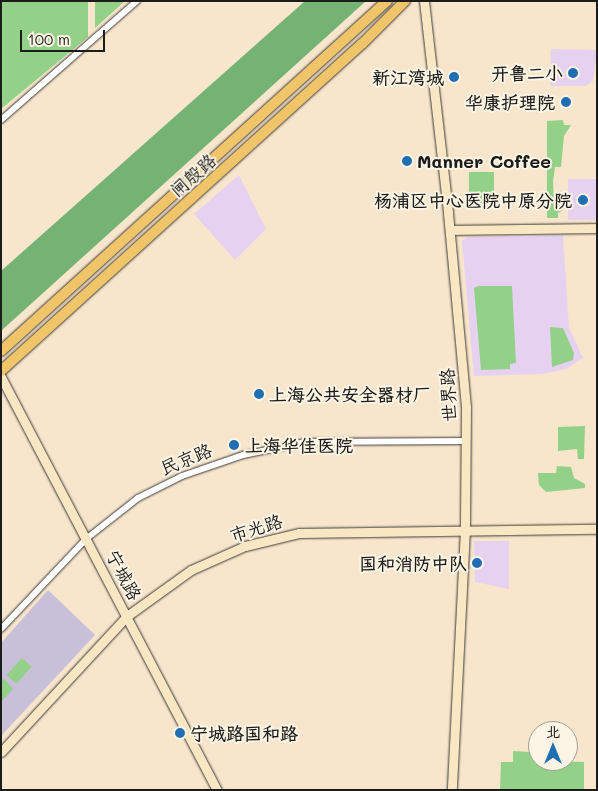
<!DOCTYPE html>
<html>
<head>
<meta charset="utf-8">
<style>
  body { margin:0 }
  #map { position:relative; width:598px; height:791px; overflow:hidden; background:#f7e5cc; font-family:Mali,"LXGW WenKai TC",sans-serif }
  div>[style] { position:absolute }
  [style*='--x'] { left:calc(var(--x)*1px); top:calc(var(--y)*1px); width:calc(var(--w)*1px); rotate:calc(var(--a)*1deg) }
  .built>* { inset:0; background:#e6d2f0; transform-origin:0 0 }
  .industrial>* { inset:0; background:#c8bfd8 }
  .green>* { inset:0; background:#92d187; transform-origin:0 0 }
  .forest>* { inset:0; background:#75b374 }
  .roads { filter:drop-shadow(0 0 1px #3d3a36) drop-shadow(0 0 1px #3d3a36) }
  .street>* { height:6px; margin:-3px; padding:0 3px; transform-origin:3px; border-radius:3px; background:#fff }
  .secondary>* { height:9px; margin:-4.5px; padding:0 4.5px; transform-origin:4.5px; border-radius:4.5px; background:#f9e7c3 }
  .primary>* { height:10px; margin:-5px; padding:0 5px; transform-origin:5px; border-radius:5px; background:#f0c469 }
  .dots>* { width:14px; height:14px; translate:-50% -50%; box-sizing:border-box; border:2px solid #fcf5e5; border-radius:50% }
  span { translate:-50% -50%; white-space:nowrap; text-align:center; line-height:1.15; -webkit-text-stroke:4px #fcf5e5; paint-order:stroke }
  .poi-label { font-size:18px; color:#1c1c1c; font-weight:700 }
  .right { translate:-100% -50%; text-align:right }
  .left { translate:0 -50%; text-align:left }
  .street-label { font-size:18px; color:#1c1c1c }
  .frame { position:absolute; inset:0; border:2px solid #1c1c1c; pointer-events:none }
  .north { position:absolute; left:528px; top:721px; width:50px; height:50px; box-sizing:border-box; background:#fcf5e5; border:1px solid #a29e95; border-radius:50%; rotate:0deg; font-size:14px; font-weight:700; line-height:20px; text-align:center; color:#1c1c1c }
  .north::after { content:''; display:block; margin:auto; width:18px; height:22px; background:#1f6fb2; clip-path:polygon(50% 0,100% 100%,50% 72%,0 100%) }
  .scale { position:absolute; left:20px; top:30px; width:85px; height:22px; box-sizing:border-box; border:2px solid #1c1c1c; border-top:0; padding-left:6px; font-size:15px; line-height:18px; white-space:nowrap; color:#1c1c1c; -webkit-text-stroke:4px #fcf5e5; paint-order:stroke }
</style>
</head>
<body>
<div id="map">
  <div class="built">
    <i style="clip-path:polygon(551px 49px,597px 50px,593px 81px,586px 86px,550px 86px)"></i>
    <i style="clip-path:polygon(239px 175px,266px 229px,235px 260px,194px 214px)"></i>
    <i style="left:568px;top:179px;width:29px;height:41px"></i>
    <i style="clip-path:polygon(563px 235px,569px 328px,583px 358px,566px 369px,542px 374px,474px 376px,462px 241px,467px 237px)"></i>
    <i style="clip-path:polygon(474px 541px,509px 541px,509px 589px,475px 582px)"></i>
  </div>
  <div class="industrial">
    <i style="clip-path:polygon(48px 590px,95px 635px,1px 736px,1px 643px)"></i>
  </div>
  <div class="green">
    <i style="clip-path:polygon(1px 1px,88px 1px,88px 37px,1px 109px)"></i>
    <i style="clip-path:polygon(95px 1px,125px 1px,95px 28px)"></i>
    <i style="clip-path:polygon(563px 120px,564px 125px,571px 125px,564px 136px,561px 167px,555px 167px,553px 181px,554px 204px,561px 206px,562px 211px,558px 213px,558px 218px,547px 218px,547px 121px)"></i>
    <i style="left:469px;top:172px;width:25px;height:31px"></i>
    <i style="clip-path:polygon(478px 286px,512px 286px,516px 363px,510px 364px,510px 369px,481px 370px,474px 288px)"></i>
    <i style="clip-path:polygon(550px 327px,563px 328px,574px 353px,573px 360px,552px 367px)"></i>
    <i style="clip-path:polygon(585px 426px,584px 459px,578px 459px,577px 449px,558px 451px,558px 427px)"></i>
    <i style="clip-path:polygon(557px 466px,571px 467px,574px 478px,585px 484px,585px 488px,546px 492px,539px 485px,538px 473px,556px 473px)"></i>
    <i style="left:22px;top:658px;width:13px;height:23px;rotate:42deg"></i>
    <i style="clip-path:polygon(4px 679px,13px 689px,1px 702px,1px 680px)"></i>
    <i style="clip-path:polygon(513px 751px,531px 752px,531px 755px,538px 755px,538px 761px,584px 762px,584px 789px,500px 790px,501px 762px,513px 762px)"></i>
  </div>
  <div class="forest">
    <i style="clip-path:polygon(305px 1px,366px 1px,1px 331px,1px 271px)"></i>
  </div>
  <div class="roads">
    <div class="street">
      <i style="--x:1;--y:120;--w:181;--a:-41.2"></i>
      <i style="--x:1;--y:629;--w:124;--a:-46.6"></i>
      <i style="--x:86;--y:539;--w:66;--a:-38.3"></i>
      <i style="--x:138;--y:498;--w:49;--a:-26.6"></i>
      <i style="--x:182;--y:476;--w:65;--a:-19"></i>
      <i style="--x:243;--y:455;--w:64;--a:-11.7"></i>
      <i style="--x:306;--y:442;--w:160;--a:-0.4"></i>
    </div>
    <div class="secondary">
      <i style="--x:424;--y:1;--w:213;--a:83.5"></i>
      <i style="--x:448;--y:213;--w:195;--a:84.7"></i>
      <i style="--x:466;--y:407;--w:122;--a:90.5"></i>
      <i style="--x:465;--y:529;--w:261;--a:92.9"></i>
      <i style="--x:450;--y:230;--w:147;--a:-0.8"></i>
      <i style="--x:1;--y:377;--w:466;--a:62.4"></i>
      <i style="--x:1;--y:752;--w:185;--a:-47.2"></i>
      <i style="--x:127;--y:616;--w:79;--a:-35.7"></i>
      <i style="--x:191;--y:570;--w:59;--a:-24"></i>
      <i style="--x:245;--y:546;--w:56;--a:-13.5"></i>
      <i style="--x:299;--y:533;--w:298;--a:-0.8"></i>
    </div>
    <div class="primary">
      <i style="--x:1;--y:351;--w:521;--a:-42.2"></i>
      <i style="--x:1;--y:371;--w:487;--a:-42.2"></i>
      <i style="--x:362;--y:44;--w:61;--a:-45"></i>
    </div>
  </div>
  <div class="dots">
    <i style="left:573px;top:73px;background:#1f6fb2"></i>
    <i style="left:454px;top:77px;background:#1f6fb2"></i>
    <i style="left:566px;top:102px;background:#1f6fb2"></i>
    <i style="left:407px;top:161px;background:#1f6fb2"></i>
    <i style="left:583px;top:200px;background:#1f6fb2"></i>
    <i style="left:259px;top:394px;background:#1f6fb2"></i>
    <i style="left:234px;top:445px;background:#1f6fb2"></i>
    <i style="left:477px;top:563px;background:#1f6fb2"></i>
    <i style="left:180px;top:733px;background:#1f6fb2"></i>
  </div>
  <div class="poi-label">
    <span class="right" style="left:563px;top:73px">开鲁二小</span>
    <span class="right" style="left:444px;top:77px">新江湾城</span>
    <span class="right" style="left:555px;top:102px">华康护理院</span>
    <span class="left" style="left:417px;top:161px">Manner Coffee</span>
    <span class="right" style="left:572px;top:200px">杨浦区中心医院中原分院</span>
    <span class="left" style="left:269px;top:394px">上海公共安全器材厂</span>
    <span class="left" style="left:245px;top:445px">上海华佳医院</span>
    <span class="right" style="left:467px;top:563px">国和消防中队</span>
    <span class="left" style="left:190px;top:733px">宁城路国和路</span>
  </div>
  <div class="street-label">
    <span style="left:193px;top:175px;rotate:-42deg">闸殷路</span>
    <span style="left:448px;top:395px;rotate:-93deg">世界路</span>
    <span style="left:186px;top:459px;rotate:-22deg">民京路</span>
    <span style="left:256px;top:528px;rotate:-17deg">市光路</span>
    <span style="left:124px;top:575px;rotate:62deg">宁城路</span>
  </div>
  <div class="frame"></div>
  <div class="north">北</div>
  <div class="scale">100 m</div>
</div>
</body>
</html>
